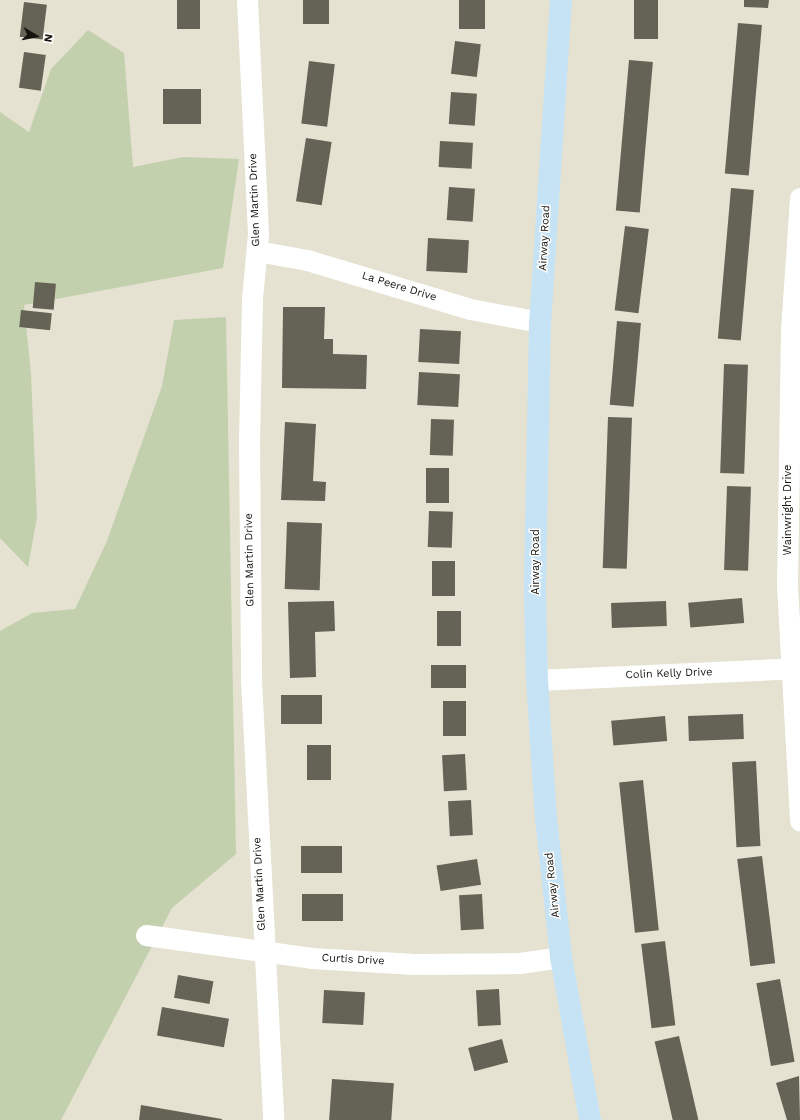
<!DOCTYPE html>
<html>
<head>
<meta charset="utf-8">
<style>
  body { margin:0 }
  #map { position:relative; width:800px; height:1120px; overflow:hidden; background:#e5e2d1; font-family:"Work Sans",sans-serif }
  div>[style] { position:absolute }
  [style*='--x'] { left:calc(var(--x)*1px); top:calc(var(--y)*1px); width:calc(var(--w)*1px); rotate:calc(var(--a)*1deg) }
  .green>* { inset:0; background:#c3d0ad }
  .building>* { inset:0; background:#656355; transform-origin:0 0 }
  .minor>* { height:21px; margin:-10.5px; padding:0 10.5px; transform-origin:10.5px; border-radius:10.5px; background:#fff }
  .primary>* { height:22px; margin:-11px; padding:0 11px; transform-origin:11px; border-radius:11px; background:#c6e3f5 }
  span { translate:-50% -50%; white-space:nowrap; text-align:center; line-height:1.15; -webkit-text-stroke:3px #fff; paint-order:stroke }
  .street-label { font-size:11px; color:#14130d }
  .north { position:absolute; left:16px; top:16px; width:40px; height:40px; -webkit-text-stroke:3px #fff; paint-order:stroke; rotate:100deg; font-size:11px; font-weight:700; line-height:16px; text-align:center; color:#14130d }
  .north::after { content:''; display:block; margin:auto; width:14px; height:18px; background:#14130d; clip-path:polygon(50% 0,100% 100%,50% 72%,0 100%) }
</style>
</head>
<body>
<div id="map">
  <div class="green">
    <i style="clip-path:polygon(88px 30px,124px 53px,133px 167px,183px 157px,239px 159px,223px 268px,24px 305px,31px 374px,37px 517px,28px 567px,0 538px,0 112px,29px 132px,51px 69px)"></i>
    <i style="clip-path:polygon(226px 317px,236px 854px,172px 908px,61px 1120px,0 1120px,0 631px,32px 613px,75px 609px,107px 541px,162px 386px,174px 320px)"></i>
  </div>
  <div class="building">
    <i style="left:177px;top:0;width:23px;height:29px"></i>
    <i style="left:303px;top:0;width:26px;height:24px"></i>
    <i style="left:459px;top:0;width:26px;height:29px"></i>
    <i style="left:634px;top:0;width:24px;height:39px"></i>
    <i style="clip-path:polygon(744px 0,769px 0,768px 8px,744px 7px)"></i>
    <i style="left:24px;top:2px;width:23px;height:35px;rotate:7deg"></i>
    <i style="left:738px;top:23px;width:24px;height:151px;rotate:5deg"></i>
    <i style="left:455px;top:41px;width:26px;height:33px;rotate:7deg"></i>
    <i style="left:24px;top:52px;width:22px;height:36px;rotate:8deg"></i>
    <i style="left:629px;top:60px;width:24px;height:151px;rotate:5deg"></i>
    <i style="left:309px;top:61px;width:26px;height:63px;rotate:7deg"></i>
    <i style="left:163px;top:89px;width:38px;height:35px"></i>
    <i style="left:451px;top:92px;width:26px;height:32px;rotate:4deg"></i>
    <i style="left:306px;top:138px;width:26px;height:64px;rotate:9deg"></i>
    <i style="left:440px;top:141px;width:33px;height:26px;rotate:3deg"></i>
    <i style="left:449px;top:187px;width:26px;height:33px;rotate:4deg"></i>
    <i style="left:731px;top:188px;width:23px;height:151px;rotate:5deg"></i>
    <i style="left:625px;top:226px;width:24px;height:85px;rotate:7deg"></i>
    <i style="left:428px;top:238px;width:41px;height:33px;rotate:3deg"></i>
    <i style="left:35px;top:282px;width:21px;height:26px;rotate:5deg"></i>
    <i style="clip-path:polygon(283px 307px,325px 307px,324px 339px,333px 339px,333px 354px,367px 355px,366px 389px,282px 388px)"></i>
    <i style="left:21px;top:310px;width:31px;height:17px;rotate:6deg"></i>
    <i style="left:617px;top:321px;width:24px;height:84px;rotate:5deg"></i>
    <i style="left:420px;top:329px;width:41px;height:33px;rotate:3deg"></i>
    <i style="left:724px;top:364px;width:24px;height:109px;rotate:2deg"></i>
    <i style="left:419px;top:372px;width:41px;height:33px;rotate:3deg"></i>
    <i style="left:608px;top:417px;width:24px;height:151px;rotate:2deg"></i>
    <i style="left:431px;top:419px;width:23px;height:36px;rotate:2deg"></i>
    <i style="clip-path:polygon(285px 422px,316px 424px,313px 481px,326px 482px,325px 501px,281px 500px)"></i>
    <i style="left:426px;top:468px;width:23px;height:35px"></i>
    <i style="left:727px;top:486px;width:24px;height:84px;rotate:2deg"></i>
    <i style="left:429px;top:511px;width:24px;height:36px;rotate:2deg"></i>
    <i style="left:287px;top:522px;width:35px;height:67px;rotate:2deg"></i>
    <i style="left:432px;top:561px;width:23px;height:35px"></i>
    <i style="left:742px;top:598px;width:25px;height:54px;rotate:85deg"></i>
    <i style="clip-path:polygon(334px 601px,335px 631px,315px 632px,316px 677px,290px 678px,288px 602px)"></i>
    <i style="left:666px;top:601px;width:25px;height:55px;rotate:88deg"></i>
    <i style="left:437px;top:611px;width:24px;height:35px"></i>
    <i style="left:431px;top:665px;width:35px;height:23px"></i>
    <i style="left:281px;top:695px;width:41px;height:29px"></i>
    <i style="left:443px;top:701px;width:23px;height:35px"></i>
    <i style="left:743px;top:714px;width:25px;height:55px;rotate:88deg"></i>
    <i style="left:665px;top:716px;width:25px;height:54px;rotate:85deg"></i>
    <i style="left:307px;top:745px;width:24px;height:35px"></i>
    <i style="left:465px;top:754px;width:36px;height:23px;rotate:87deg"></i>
    <i style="left:756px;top:761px;width:85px;height:24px;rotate:87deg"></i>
    <i style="left:643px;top:780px;width:151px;height:24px;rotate:84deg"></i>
    <i style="left:471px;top:800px;width:35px;height:23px;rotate:87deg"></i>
    <i style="left:342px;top:846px;width:27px;height:41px;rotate:90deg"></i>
    <i style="left:762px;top:856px;width:108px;height:25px;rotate:83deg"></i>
    <i style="left:477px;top:859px;width:26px;height:41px;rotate:81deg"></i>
    <i style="left:343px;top:894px;width:27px;height:41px;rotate:90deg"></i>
    <i style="left:482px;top:894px;width:35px;height:23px;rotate:87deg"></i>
    <i style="left:665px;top:941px;width:85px;height:24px;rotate:83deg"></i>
    <i style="left:178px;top:975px;width:36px;height:23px;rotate:10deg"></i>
    <i style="left:780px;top:979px;width:84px;height:24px;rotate:80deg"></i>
    <i style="left:499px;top:989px;width:36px;height:23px;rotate:87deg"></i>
    <i style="left:324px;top:990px;width:41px;height:33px;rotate:3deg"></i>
    <i style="left:162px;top:1007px;width:68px;height:29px;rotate:10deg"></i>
    <i style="left:679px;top:1036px;width:86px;height:25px;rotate:77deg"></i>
    <i style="left:502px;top:1039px;width:24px;height:35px;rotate:75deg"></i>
    <i style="clip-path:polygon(799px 1076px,800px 1120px,787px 1120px,776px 1083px)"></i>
    <i style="left:332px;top:1079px;width:62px;height:41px;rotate:4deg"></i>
    <i style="clip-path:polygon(141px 1105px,222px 1119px,222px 1120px,139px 1120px)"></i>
  </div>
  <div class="minor">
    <i style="--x:247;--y:0;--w:234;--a:87.3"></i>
    <i style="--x:258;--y:234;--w:65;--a:95.3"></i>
    <i style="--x:252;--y:299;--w:139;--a:91.2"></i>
    <i style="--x:249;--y:438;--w:241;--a:89.5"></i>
    <i style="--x:251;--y:679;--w:442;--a:87.1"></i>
    <i style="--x:800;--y:198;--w:132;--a:93.9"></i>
    <i style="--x:791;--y:330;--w:255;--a:90.9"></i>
    <i style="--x:787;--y:585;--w:236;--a:86.8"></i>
    <i style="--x:257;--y:251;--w:51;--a:10.2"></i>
    <i style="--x:307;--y:260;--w:170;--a:16.7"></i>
    <i style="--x:470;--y:309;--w:71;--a:10.5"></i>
    <i style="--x:537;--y:680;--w:263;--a:-2.6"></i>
    <i style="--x:146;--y:935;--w:167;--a:7.9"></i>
    <i style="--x:311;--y:958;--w:104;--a:3.3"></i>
    <i style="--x:415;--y:964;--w:105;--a:-0.5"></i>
    <i style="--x:520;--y:963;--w:41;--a:-8.3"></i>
  </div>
  <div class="primary">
    <i style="--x:561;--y:0;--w:323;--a:93.7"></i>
    <i style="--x:540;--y:322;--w:272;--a:91.1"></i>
    <i style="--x:535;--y:594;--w:86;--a:88.7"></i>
    <i style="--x:537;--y:680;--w:138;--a:86.3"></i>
    <i style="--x:546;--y:818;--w:140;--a:83.8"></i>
    <i style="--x:561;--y:957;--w:166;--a:79.9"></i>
  </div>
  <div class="street-label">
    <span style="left:255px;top:200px;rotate:-92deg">Glen Martin Drive</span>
    <span style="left:545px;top:238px;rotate:-87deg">Airway Road</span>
    <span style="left:399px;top:287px;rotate:17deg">La Peere Drive</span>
    <span style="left:788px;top:510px;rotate:-90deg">Wainwright Drive</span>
    <span style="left:250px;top:560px;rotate:-91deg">Glen Martin Drive</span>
    <span style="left:536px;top:562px;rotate:-90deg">Airway Road</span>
    <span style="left:669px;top:674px;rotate:-2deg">Colin Kelly Drive</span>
    <span style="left:260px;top:884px;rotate:-93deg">Glen Martin Drive</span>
    <span style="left:553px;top:885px;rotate:-96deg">Airway Road</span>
    <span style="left:353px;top:960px;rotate:3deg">Curtis Drive</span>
  </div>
  <div class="north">N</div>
</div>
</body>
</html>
